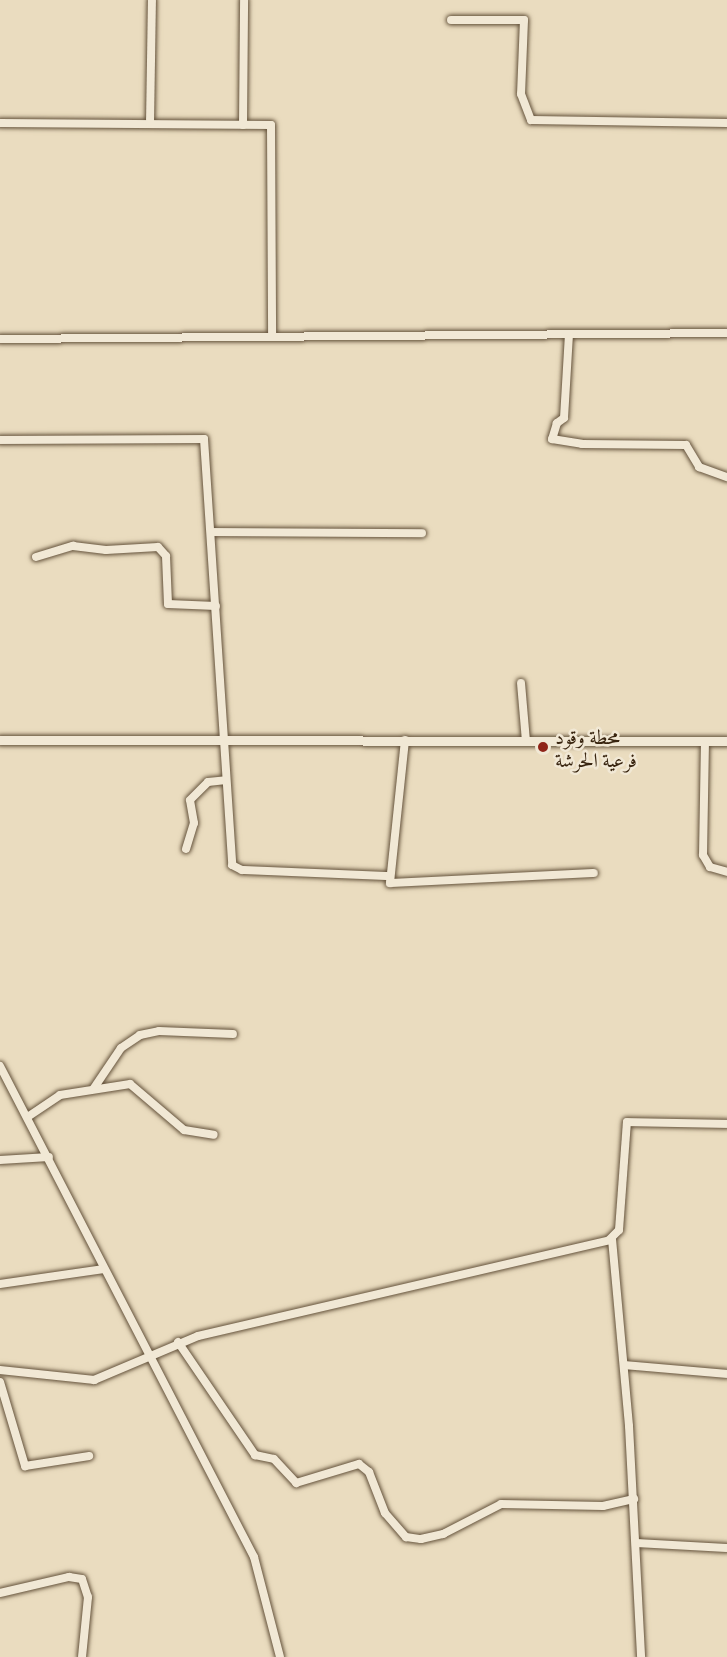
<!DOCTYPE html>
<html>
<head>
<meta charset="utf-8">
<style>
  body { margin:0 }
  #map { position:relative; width:727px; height:1657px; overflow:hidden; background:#eadcbf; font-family:"Gentium Book Plus",Amiri,serif }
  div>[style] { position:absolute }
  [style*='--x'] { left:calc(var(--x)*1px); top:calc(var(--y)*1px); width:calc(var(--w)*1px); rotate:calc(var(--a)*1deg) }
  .roads { filter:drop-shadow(0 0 2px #64523b) drop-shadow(0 0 2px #64523b) }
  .minor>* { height:8px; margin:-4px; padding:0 4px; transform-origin:4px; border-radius:4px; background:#f1e8d5 }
  .tertiary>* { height:9px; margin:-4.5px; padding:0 4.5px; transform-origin:4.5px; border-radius:4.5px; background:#f1e8d5 }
  .dots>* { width:16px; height:16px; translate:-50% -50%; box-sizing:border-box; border:3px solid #f1e8d5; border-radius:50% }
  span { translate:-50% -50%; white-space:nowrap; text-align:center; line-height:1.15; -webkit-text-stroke:5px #f1e8d5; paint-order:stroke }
  .poi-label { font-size:20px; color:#38240f }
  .left { translate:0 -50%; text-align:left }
</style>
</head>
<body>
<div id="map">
  <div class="roads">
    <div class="minor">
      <i style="--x:451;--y:20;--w:73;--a:0"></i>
      <i style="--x:524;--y:20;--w:74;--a:92.3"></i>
      <i style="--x:521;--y:94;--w:28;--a:69"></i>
      <i style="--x:531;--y:120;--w:196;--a:0.9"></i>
      <i style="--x:0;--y:123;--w:271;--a:0.4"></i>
      <i style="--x:271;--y:125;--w:212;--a:89.7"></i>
      <i style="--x:150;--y:124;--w:124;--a:-89.1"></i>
      <i style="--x:243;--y:125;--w:125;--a:-89.5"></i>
      <i style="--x:569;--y:334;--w:84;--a:93.4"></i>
      <i style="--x:564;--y:418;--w:9;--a:144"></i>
      <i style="--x:557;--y:423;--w:17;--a:107"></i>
      <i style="--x:552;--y:439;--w:30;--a:9"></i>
      <i style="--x:582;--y:444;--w:104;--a:0.6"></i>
      <i style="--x:686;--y:445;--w:26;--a:59"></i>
      <i style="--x:699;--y:467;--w:30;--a:20"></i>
      <i style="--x:0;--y:339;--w:727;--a:-0.47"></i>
      <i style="--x:0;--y:440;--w:204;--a:-0.3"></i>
      <i style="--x:204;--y:439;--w:427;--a:86.2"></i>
      <i style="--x:232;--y:865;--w:11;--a:27"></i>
      <i style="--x:242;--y:870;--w:146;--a:2.4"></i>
      <i style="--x:211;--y:532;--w:211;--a:0.3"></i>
      <i style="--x:36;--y:557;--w:39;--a:-17"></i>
      <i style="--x:73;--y:546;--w:33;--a:7"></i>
      <i style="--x:106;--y:550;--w:52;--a:-3.3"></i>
      <i style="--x:158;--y:547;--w:12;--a:48"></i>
      <i style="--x:166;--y:556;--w:48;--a:87.6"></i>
      <i style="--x:168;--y:604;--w:48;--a:2.4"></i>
      <i style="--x:521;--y:683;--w:58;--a:85.1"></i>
      <i style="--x:405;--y:740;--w:144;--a:96"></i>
      <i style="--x:390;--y:883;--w:204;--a:-2.8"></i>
      <i style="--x:705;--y:741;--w:114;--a:91"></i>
      <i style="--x:703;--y:855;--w:14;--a:60"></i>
      <i style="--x:710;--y:867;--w:18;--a:16"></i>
      <i style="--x:186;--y:849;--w:27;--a:-73"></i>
      <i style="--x:194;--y:823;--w:23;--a:-100"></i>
      <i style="--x:190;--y:800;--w:25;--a:-45"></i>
      <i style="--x:208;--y:782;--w:18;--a:-6"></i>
      <i style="--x:0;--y:1066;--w:553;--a:62.65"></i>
      <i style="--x:254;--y:1557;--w:103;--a:75.4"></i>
      <i style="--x:94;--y:1088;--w:48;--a:-56"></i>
      <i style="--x:121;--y:1048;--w:23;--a:-34"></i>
      <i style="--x:140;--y:1035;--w:19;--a:-12"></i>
      <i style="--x:159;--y:1031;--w:74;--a:2.3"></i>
      <i style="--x:29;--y:1116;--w:37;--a:-34"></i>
      <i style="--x:60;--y:1095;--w:71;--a:-8.9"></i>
      <i style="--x:130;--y:1084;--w:71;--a:40.4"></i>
      <i style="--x:184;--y:1130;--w:30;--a:9"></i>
      <i style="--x:0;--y:1160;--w:49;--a:-3.5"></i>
      <i style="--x:612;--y:1239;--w:188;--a:84.8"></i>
      <i style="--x:629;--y:1426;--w:231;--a:87"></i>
      <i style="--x:0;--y:1284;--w:105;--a:-8.2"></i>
      <i style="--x:178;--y:1342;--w:137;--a:55.7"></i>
      <i style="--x:255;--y:1455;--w:19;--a:12"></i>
      <i style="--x:274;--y:1459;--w:33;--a:47"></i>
      <i style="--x:296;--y:1483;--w:66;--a:-16.8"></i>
      <i style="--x:359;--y:1464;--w:13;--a:39"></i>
      <i style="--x:369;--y:1472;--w:44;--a:68.7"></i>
      <i style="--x:385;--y:1513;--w:32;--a:49"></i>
      <i style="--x:406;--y:1537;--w:15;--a:8"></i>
      <i style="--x:421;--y:1539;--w:23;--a:-13"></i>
      <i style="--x:443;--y:1534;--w:65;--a:-27.3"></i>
      <i style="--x:501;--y:1504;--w:102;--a:1.1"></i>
      <i style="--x:603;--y:1506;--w:32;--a:-13"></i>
      <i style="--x:625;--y:1365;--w:102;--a:5"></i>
      <i style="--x:0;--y:1370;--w:95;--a:6.1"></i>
      <i style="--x:94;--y:1380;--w:113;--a:-22.9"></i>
      <i style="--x:198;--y:1336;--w:422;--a:-13.1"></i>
      <i style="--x:609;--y:1240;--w:14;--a:-45"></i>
      <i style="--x:619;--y:1230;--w:108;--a:-85.8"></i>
      <i style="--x:627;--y:1122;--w:100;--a:1.1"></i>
      <i style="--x:0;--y:1382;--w:88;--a:73.4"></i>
      <i style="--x:25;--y:1466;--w:65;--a:-8.9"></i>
      <i style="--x:636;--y:1543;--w:91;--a:3.1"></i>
      <i style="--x:0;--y:1593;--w:71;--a:-13.1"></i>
      <i style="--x:69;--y:1577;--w:13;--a:9"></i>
      <i style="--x:82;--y:1579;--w:19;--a:72"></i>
      <i style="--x:88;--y:1597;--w:60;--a:95.7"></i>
    </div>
    <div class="tertiary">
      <i style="--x:0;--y:740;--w:727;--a:0.08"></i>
    </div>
  </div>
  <div class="dots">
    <i style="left:543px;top:747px;background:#8f2418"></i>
  </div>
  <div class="poi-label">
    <span class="left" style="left:555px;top:748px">محطة وقود<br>فرعية الحرشة</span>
  </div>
</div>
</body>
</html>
